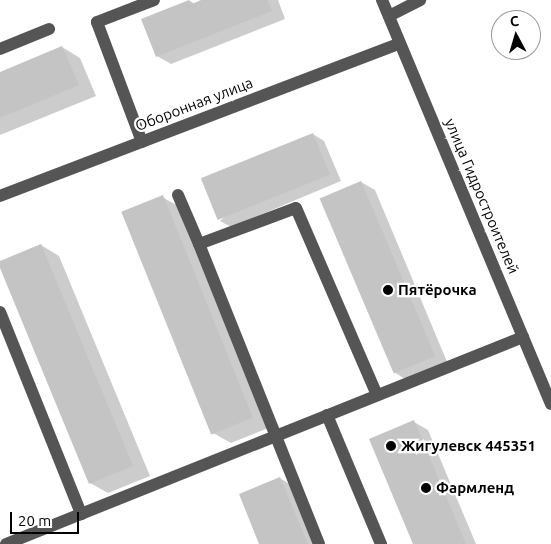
<!DOCTYPE html>
<html>
<head>
<meta charset="utf-8">
<style>
  body { margin:0 }
  #map { position:relative; width:551px; height:544px; overflow:hidden; background:#fff; font-family:Ubuntu,sans-serif }
  div>[style] { position:absolute }
  [style*='--x'] { left:calc(var(--x)*1px); top:calc(var(--y)*1px); width:calc(var(--w)*1px); rotate:calc(var(--a)*1deg) }
  .shadow>* { inset:0; background:#0003 }
  .building>* { inset:0; background:#c4c4c4; transform-origin:0 0 }
  .minor>* { height:12px; margin:-6px; padding:0 6px; transform-origin:6px; border-radius:6px; background:#555 }
  .dots>* { width:14px; height:14px; translate:-50% -50%; box-sizing:border-box; border:2px solid #fff; border-radius:50% }
  span { translate:-50% -50%; white-space:nowrap; text-align:center; line-height:1.15; -webkit-text-stroke:4.5px #fff; paint-order:stroke }
  .street-label { font-size:15px; color:#000 }
  .poi-label { font-size:15px; color:#000; font-weight:700 }
  .left { translate:0 -50%; text-align:left }
  .north { position:absolute; left:491px; top:10px; width:50px; height:50px; box-sizing:border-box; background:#fff; border:1px solid #999; border-radius:50%; rotate:354deg; font-size:14px; font-weight:700; line-height:20px; text-align:center; color:#000 }
  .north::after { content:''; display:block; margin:auto; width:18px; height:22px; background:#000; clip-path:polygon(50% 0,100% 100%,50% 72%,0 100%) }
  .scale { position:absolute; left:10px; top:512px; width:69px; height:22px; box-sizing:border-box; border:2px solid #000; border-top:0; padding-left:6px; font-size:15px; line-height:18px; white-space:nowrap; color:#000; -webkit-text-stroke:4px #fff; paint-order:stroke }
</style>
</head>
<body>
<div id="map">
  <div class="shadow">
    <i style="clip-path:polygon(205px 0,278px 0,285px 19px,171px 64px,157px 56px,143px 20px,190px 1px,195px 4px)"></i>
    <i style="clip-path:polygon(62px 47px,80px 58px,96px 96px,0 135px,0 73px)"></i>
    <i style="clip-path:polygon(313px 134px,324px 141px,341px 181px,231px 227px,220px 221px)"></i>
    <i style="clip-path:polygon(361px 182px,375px 190px,448px 364px,408px 381px,394px 372px)"></i>
    <i style="clip-path:polygon(162px 197px,180px 207px,271px 427px,231px 443px,213px 433px)"></i>
    <i style="clip-path:polygon(41px 245px,59px 256px,150px 476px,108px 493px,90px 483px,0 265px)"></i>
    <i style="clip-path:polygon(414px 422px,428px 430px,476px 544px,414px 544px)"></i>
    <i style="clip-path:polygon(280px 478px,294px 487px,318px 544px,261px 544px)"></i>
  </div>
  <div class="building">
    <i style="clip-path:polygon(189px 0,192px 4px,201px 0,267px 0,272px 11px,156px 57px,141px 19px)"></i>
    <i style="clip-path:polygon(62px 46px,79px 85px,0 118px,0 72px)"></i>
    <i style="left:313px;top:133px;width:45px;height:121px;rotate:68deg"></i>
    <i style="left:361px;top:181px;width:190px;height:45px;rotate:67deg"></i>
    <i style="left:163px;top:195px;width:240px;height:45px;rotate:68deg"></i>
    <i style="clip-path:polygon(41px 244px,133px 466px,89px 484px,0 268px,0 261px)"></i>
    <i style="clip-path:polygon(414px 420px,466px 544px,413px 544px,369px 439px)"></i>
    <i style="clip-path:polygon(280px 477px,308px 544px,259px 544px,239px 494px)"></i>
  </div>
  <div class="minor">
    <i style="--x:382;--y:0;--w:438;--a:67.3"></i>
    <i style="--x:389;--y:16;--w:35;--a:-27"></i>
    <i style="--x:0;--y:49;--w:53;--a:-22.2"></i>
    <i style="--x:142;--y:142;--w:128;--a:-110.6"></i>
    <i style="--x:97;--y:22;--w:61;--a:-21.1"></i>
    <i style="--x:178;--y:195;--w:53;--a:66.8"></i>
    <i style="--x:0;--y:196;--w:428;--a:-20.9"></i>
    <i style="--x:0;--y:312;--w:218;--a:68.1"></i>
    <i style="--x:327;--y:415;--w:140;--a:67.3"></i>
    <i style="--x:6;--y:544;--w:557;--a:-21.82"></i>
    <i style="--x:319;--y:544;--w:323;--a:-111.8"></i>
    <i style="--x:199;--y:244;--w:103;--a:-20.4"></i>
    <i style="--x:296;--y:208;--w:204;--a:66.6"></i>
  </div>
  <div class="dots">
    <i style="left:388px;top:290px;background:#000"></i>
    <i style="left:391px;top:446px;background:#000"></i>
    <i style="left:426px;top:488px;background:#000"></i>
  </div>
  <div class="street-label">
    <span style="left:194px;top:104px;rotate:-21deg">Оборонная улица</span>
    <span style="left:482px;top:196px;rotate:67deg">улица Гидростроителей</span>
  </div>
  <div class="poi-label">
    <span class="left" style="left:398px;top:290px">Пятёрочка</span>
    <span class="left" style="left:401px;top:446px">Жигулевск 445351</span>
    <span class="left" style="left:436px;top:488px">Фармленд</span>
  </div>
  <div class="north">С</div>
  <div class="scale">20 m</div>
</div>
</body>
</html>
